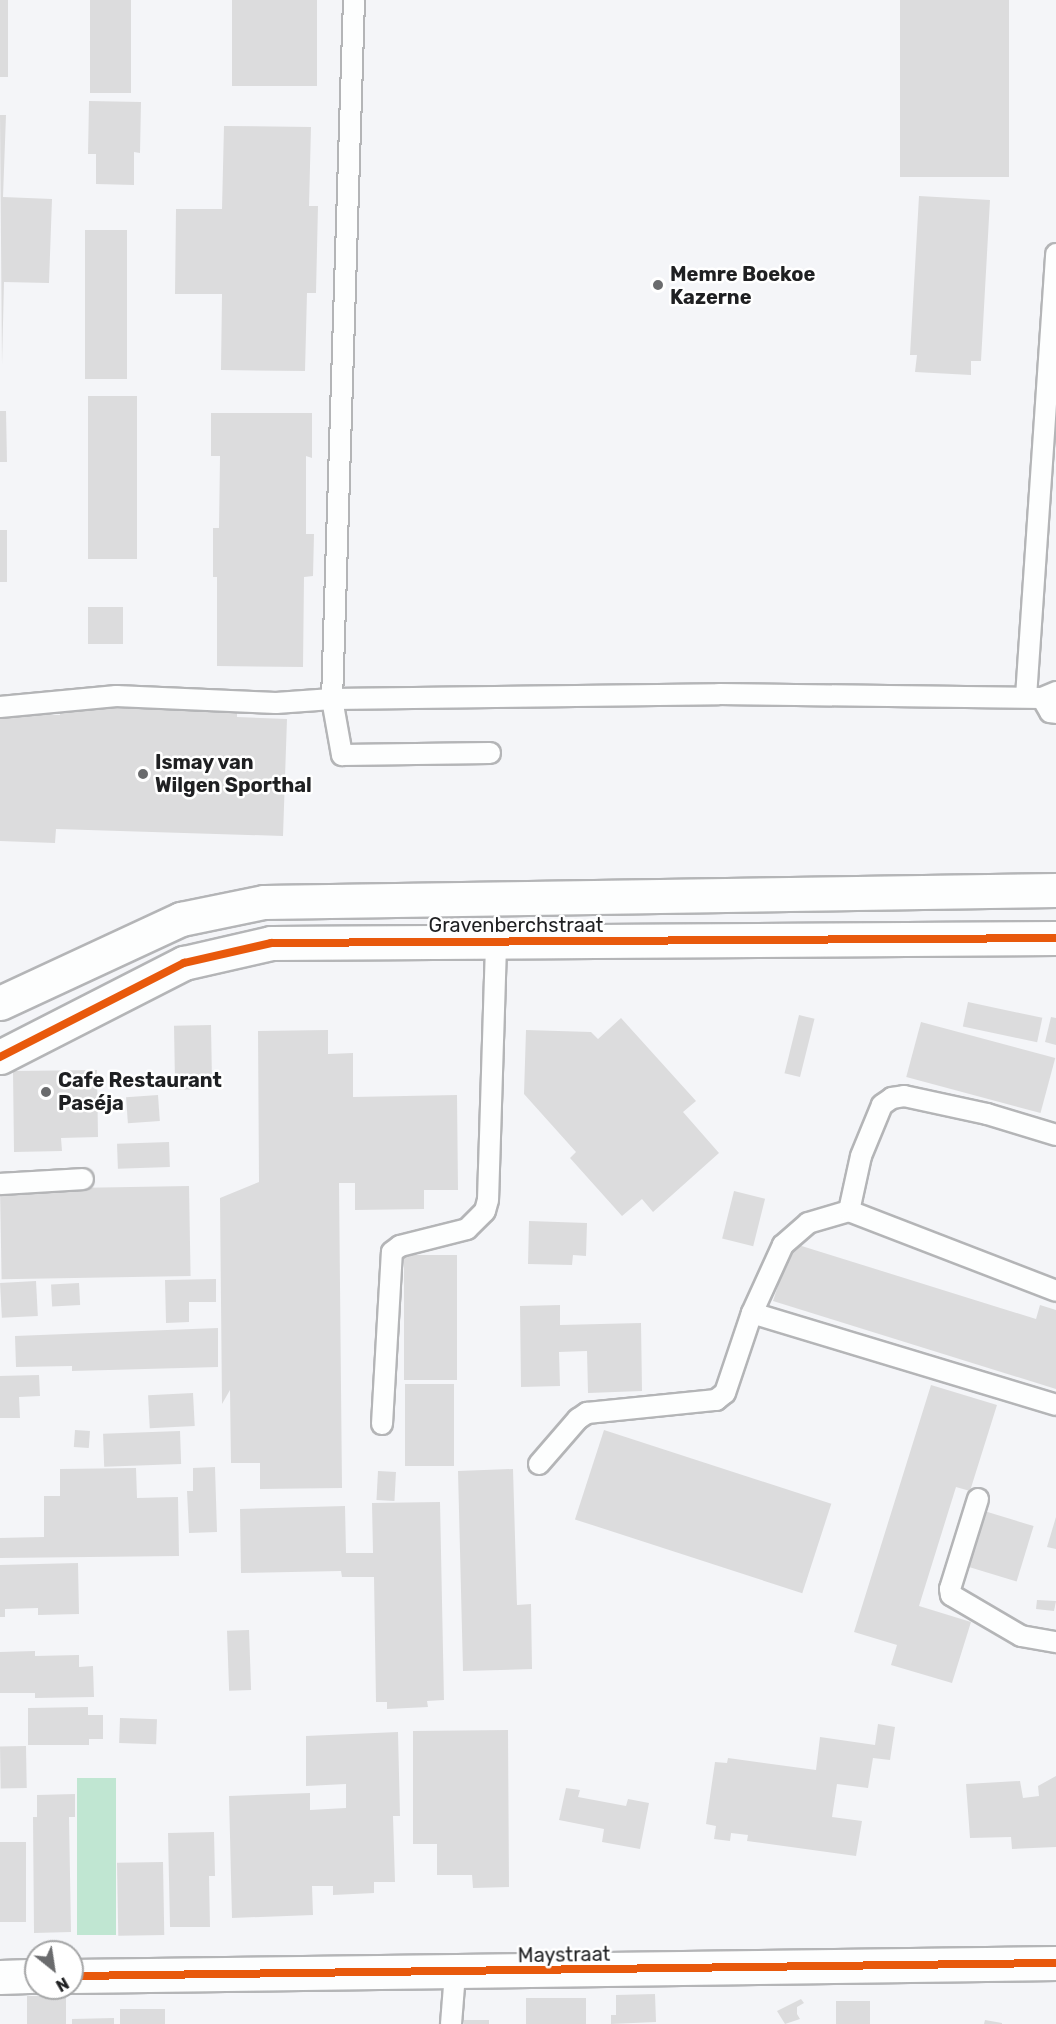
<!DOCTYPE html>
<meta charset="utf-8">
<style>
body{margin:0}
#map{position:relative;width:1056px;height:2024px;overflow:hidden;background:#f4f5f8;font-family:Rubik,sans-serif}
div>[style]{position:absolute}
.green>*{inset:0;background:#c0e6d2;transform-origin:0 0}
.building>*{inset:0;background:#dcdcdd;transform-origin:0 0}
.roads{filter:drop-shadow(2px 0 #b4b5b7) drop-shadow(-2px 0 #b4b5b7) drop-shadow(0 2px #b4b5b7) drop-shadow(0 -2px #b4b5b7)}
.lane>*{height:20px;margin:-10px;padding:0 10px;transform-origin:10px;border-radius:10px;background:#fdfefe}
.street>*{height:33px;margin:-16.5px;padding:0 16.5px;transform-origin:16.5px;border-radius:16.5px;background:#fdfefe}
.secondary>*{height:33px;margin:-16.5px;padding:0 16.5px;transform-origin:16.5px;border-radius:16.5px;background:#fdfefe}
.cycleway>*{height:8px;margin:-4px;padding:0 4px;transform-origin:4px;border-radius:4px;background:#e8590c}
.dots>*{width:16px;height:16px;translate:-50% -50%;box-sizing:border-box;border:3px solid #fff;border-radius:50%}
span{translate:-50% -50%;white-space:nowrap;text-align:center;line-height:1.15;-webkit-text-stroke:5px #fff;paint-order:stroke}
.poi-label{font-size:20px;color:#1f2022;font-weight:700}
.left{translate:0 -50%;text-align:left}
.street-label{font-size:20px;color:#1f2022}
.north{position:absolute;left:24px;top:1940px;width:60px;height:60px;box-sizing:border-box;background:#fff;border:2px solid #a5a6a7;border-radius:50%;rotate:150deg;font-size:16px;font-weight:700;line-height:24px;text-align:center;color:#1f2022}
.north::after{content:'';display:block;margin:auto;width:21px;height:27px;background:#6a6b6d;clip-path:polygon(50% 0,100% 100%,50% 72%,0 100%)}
</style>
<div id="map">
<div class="green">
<div style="left:116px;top:1778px;width:157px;height:39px;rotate:90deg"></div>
</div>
<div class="building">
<div style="left:0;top:0;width:8px;height:77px"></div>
<div style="left:90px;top:0;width:41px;height:93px"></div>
<div style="left:232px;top:0;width:85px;height:86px"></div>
<div style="left:900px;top:0;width:109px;height:177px"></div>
<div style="clip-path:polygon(89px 101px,141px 102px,140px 153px,134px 152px,134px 185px,96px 184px,96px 154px,88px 154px)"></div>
<div style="clip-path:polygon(0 115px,6px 115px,3px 197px,52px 199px,49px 283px,4px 282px,2px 365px)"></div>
<div style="clip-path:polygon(224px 126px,311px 127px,309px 206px,318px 206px,316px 293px,307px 293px,305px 371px,221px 370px,222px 294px,175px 294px,176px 209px,222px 209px)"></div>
<div style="clip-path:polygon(919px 196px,990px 200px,981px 361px,971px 361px,971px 375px,915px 372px,917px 355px,910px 355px)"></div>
<div style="left:85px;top:230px;width:42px;height:149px"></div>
<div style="left:88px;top:396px;width:49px;height:163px"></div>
<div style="clip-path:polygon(0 411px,6px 411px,7px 462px,0 462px)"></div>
<div style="clip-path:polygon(211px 413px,312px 413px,312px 458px,306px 456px,306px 534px,314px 534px,313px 576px,304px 577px,303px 667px,217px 666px,217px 577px,213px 577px,213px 528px,219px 528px,220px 456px,211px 456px)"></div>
<div style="left:7px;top:530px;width:52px;height:7px;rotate:90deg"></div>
<div style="left:88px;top:607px;width:35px;height:37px"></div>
<div style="clip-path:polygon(60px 700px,237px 706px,237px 717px,287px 719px,283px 836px,56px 829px,55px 843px,0 841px,0 713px,60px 715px)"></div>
<div style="left:968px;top:1002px;width:76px;height:25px;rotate:12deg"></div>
<div style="left:799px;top:1015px;width:16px;height:60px;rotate:14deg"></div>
<div style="clip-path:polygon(1051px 1017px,1056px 1018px,1056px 1045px,1045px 1042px)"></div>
<div style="clip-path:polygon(621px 1018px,696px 1101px,683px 1112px,719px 1153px,653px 1212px,642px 1199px,622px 1216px,570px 1158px,576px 1152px,524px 1094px,526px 1030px,591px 1032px,598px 1039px)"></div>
<div style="left:921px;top:1022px;width:139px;height:57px;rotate:15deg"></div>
<div style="left:211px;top:1025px;width:64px;height:37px;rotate:89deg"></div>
<div style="clip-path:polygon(328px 1030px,328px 1054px,353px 1053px,353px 1097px,457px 1095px,458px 1190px,424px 1190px,424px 1209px,355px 1210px,355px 1183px,339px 1183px,342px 1488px,260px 1489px,260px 1463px,231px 1463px,230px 1390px,222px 1404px,220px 1198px,259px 1182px,258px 1031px)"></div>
<div style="clip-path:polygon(97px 1070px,98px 1137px,61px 1138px,62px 1151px,14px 1152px,13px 1071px)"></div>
<div style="left:158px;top:1095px;width:26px;height:32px;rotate:86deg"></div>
<div style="left:169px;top:1142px;width:25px;height:52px;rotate:88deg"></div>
<div style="left:189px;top:1186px;width:90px;height:189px;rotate:89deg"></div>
<div style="left:734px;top:1191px;width:32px;height:49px;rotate:14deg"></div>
<div style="clip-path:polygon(529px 1221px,587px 1223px,586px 1256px,573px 1255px,572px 1265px,528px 1264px)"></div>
<div style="clip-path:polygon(792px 1243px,1036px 1319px,1040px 1305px,1056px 1310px,1056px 1389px,773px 1301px)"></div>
<div style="left:404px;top:1255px;width:53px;height:125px"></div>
<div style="clip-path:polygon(216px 1279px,216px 1302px,189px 1302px,189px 1322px,166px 1323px,165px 1280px)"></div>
<div style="left:36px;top:1281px;width:35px;height:36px;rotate:87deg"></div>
<div style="left:79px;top:1283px;width:22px;height:28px;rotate:87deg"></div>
<div style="clip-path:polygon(560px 1305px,560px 1325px,641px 1323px,642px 1391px,588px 1393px,587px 1351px,559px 1352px,560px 1386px,521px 1387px,520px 1306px)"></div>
<div style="clip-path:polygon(218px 1328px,218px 1367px,72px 1371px,72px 1366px,16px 1367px,15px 1336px)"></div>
<div style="clip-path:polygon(39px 1375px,40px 1396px,19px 1397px,20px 1418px,0 1418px,0 1376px)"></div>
<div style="left:405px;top:1384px;width:49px;height:82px"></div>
<div style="clip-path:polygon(931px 1385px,997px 1405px,970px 1491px,956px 1487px,919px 1606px,971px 1622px,952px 1683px,891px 1665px,897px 1645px,854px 1632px)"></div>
<div style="left:193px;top:1393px;width:33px;height:45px;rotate:87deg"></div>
<div style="left:75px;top:1430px;width:15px;height:17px;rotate:4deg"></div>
<div style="left:604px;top:1430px;width:239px;height:94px;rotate:18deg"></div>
<div style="left:180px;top:1431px;width:33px;height:77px;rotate:88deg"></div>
<div style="clip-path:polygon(215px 1467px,217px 1532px,189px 1533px,187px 1491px,193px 1491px,193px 1468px)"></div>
<div style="clip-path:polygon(136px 1468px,137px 1498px,178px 1497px,179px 1556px,0 1558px,0 1538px,44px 1537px,44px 1496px,60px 1496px,60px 1469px)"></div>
<div style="clip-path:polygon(513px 1469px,517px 1605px,531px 1604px,532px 1669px,463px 1671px,458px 1471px)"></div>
<div style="left:378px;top:1471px;width:18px;height:29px;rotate:3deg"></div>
<div style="clip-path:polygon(440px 1502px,444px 1700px,427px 1701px,428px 1707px,387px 1709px,387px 1702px,376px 1702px,374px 1577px,342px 1577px,341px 1571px,241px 1573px,240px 1509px,345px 1506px,346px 1553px,373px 1553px,372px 1503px)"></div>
<div style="left:981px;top:1510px;width:55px;height:58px;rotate:17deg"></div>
<div style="clip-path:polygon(1056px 1517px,1056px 1549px,1047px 1547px)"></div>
<div style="clip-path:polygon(78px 1563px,79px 1614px,38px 1615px,38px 1608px,5px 1609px,5px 1617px,0 1617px,0 1565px)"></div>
<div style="clip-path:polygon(1037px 1600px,1056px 1601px,1054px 1611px,1036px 1609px)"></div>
<div style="left:249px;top:1630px;width:60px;height:22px;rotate:88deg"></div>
<div style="clip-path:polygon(35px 1651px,35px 1656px,79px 1655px,79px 1667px,93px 1666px,94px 1697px,35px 1698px,35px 1693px,0 1693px,0 1652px)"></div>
<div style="clip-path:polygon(88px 1707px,88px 1715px,103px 1715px,103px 1739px,89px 1739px,89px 1745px,28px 1745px,28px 1708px)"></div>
<div style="left:120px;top:1718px;width:37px;height:25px;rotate:2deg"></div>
<div style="clip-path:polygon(878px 1724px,895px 1727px,890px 1760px,873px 1758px,868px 1788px,837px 1784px,832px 1817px,862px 1821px,856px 1856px,747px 1841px,748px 1835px,731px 1833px,730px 1841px,714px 1839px,716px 1826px,706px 1824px,715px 1762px,727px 1763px,728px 1758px,816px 1770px,820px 1737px,875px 1745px)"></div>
<div style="clip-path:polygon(508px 1730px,509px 1887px,473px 1888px,472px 1875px,437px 1875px,437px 1844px,413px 1844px,413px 1731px)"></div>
<div style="clip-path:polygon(398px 1732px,400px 1816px,393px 1816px,395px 1882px,374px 1882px,374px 1893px,333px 1895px,333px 1886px,312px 1886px,313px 1915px,232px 1918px,229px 1796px,310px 1793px,310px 1810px,346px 1808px,346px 1784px,306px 1786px,306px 1736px)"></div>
<div style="left:26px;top:1746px;width:42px;height:26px;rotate:89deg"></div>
<div style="clip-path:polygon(1056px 1776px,1056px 1847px,1012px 1849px,1011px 1837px,970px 1838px,966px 1784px,1020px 1781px,1023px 1798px,1039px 1796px,1038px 1786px)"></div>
<div style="clip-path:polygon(566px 1788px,580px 1790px,578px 1797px,626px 1806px,628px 1799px,649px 1803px,640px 1849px,602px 1842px,604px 1829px,559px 1820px)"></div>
<div style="clip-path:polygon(75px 1794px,75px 1817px,69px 1817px,71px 1932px,34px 1933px,33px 1817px,37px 1817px,37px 1795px)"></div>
<div style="clip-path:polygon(214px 1832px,215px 1876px,209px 1876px,210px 1927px,170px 1927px,168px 1833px)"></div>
<div style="left:0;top:1842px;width:26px;height:80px"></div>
<div style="left:163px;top:1862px;width:73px;height:46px;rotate:89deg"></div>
<div style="clip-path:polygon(655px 1994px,656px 2022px,611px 2024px,611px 2015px,616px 2015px,616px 1995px)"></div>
<div style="left:27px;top:1996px;width:39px;height:28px"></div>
<div style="left:586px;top:1998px;width:26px;height:60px;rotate:90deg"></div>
<div style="clip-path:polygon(801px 1999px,804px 2003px,797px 2007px,797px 2014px,800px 2019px,785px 2024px,777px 2011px)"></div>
<div style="left:836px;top:2001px;width:34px;height:23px"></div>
<div style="left:120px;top:2009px;width:45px;height:15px"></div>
<div style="clip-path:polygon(114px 2018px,114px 2024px,72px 2024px,72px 2019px)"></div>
<div style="left:464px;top:2020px;width:25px;height:4px"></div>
<div style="clip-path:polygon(985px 2020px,1002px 2023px,1002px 2024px,984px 2024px)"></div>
</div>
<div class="roads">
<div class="lane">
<div style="left:354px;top:0;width:699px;rotate:91.8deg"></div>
<div style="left:332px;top:699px;width:387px;rotate:-0.7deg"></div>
<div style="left:719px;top:694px;width:323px;rotate:0.7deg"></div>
<div style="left:1042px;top:698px;width:15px;rotate:-23deg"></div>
<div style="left:1026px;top:697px;width:444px;rotate:-86.1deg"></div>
<div style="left:1042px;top:698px;width:16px;rotate:60deg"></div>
<div style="left:1050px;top:712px;width:6px;rotate:9deg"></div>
<div style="left:0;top:707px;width:117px;rotate:-5.4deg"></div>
<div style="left:116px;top:696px;width:160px;rotate:2.5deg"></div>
<div style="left:276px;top:703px;width:56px;rotate:-4.1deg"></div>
<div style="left:332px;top:699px;width:57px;rotate:79.9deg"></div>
<div style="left:342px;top:755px;width:148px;rotate:-0.8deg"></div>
<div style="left:0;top:1184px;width:83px;rotate:-3.4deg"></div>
<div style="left:849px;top:1211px;width:56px;rotate:-77.7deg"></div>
<div style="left:861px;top:1156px;width:55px;rotate:-67.6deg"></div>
<div style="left:882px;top:1105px;width:12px;rotate:-35deg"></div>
<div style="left:892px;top:1098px;width:12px;rotate:-9deg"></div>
<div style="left:904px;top:1096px;width:85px;rotate:12.2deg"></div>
<div style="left:987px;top:1114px;width:72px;rotate:16.9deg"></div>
<div style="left:752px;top:1313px;width:318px;rotate:16.8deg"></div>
<div style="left:382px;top:1424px;width:172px;rotate:-86.7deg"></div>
<div style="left:392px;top:1252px;width:10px;rotate:-37deg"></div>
<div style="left:400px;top:1246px;width:69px;rotate:-14.2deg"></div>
<div style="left:467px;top:1229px;width:25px;rotate:-45deg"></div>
<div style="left:485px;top:1211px;width:11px;rotate:-75deg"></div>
<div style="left:488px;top:1200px;width:258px;rotate:-88.2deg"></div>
<div style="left:539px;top:1464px;width:60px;rotate:-49.1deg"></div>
<div style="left:578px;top:1419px;width:11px;rotate:-34deg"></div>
<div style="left:587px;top:1413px;width:130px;rotate:-5.8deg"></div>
<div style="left:716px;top:1400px;width:11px;rotate:-38deg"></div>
<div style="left:725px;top:1393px;width:84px;rotate:-71.4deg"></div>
<div style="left:752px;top:1313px;width:75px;rotate:-65.5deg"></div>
<div style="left:783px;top:1245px;width:33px;rotate:-41deg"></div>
<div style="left:808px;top:1223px;width:43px;rotate:-16.3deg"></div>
<div style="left:849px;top:1211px;width:222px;rotate:21.1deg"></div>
<div style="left:978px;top:1499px;width:94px;rotate:107.3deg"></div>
<div style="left:950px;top:1589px;width:6px;rotate:81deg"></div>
<div style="left:951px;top:1595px;width:81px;rotate:30.4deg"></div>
<div style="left:1021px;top:1636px;width:36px;rotate:10deg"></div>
<div style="left:451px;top:2024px;width:51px;rotate:-85.5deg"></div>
</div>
<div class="street">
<div style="left:72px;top:1976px;width:984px;rotate:-0.76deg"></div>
<div style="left:0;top:1977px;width:36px;rotate:-2deg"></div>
</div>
<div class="secondary">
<div style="left:0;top:1003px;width:200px;rotate:-24.9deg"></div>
<div style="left:181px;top:919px;width:85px;rotate:-11.6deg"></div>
<div style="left:264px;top:902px;width:792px;rotate:-0.87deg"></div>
<div style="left:0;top:1057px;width:207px;rotate:-27.1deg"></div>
<div style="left:184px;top:963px;width:89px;rotate:-12.9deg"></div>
<div style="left:271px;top:943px;width:785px;rotate:-0.36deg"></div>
</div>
</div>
<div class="cycleway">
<div style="left:0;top:1057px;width:207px;rotate:-27.1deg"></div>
<div style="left:184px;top:963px;width:89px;rotate:-12.9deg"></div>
<div style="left:271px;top:943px;width:785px;rotate:-0.36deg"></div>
<div style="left:72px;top:1976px;width:984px;rotate:-0.76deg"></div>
</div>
<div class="dots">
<div style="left:658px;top:285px;background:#6a6b6d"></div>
<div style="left:143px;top:774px;background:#6a6b6d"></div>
<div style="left:46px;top:1092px;background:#6a6b6d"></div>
</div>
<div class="poi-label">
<span class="left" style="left:670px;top:286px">Memre Boekoe<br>Kazerne</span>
<span class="left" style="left:155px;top:774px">Ismay van<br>Wilgen Sporthal</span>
<span class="left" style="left:58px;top:1092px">Cafe Restaurant<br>Paséja</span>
</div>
<div class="street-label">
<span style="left:516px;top:925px">Gravenberchstraat</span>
<span style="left:564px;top:1955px;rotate:-1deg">Maystraat</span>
</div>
<div class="north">N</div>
</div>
